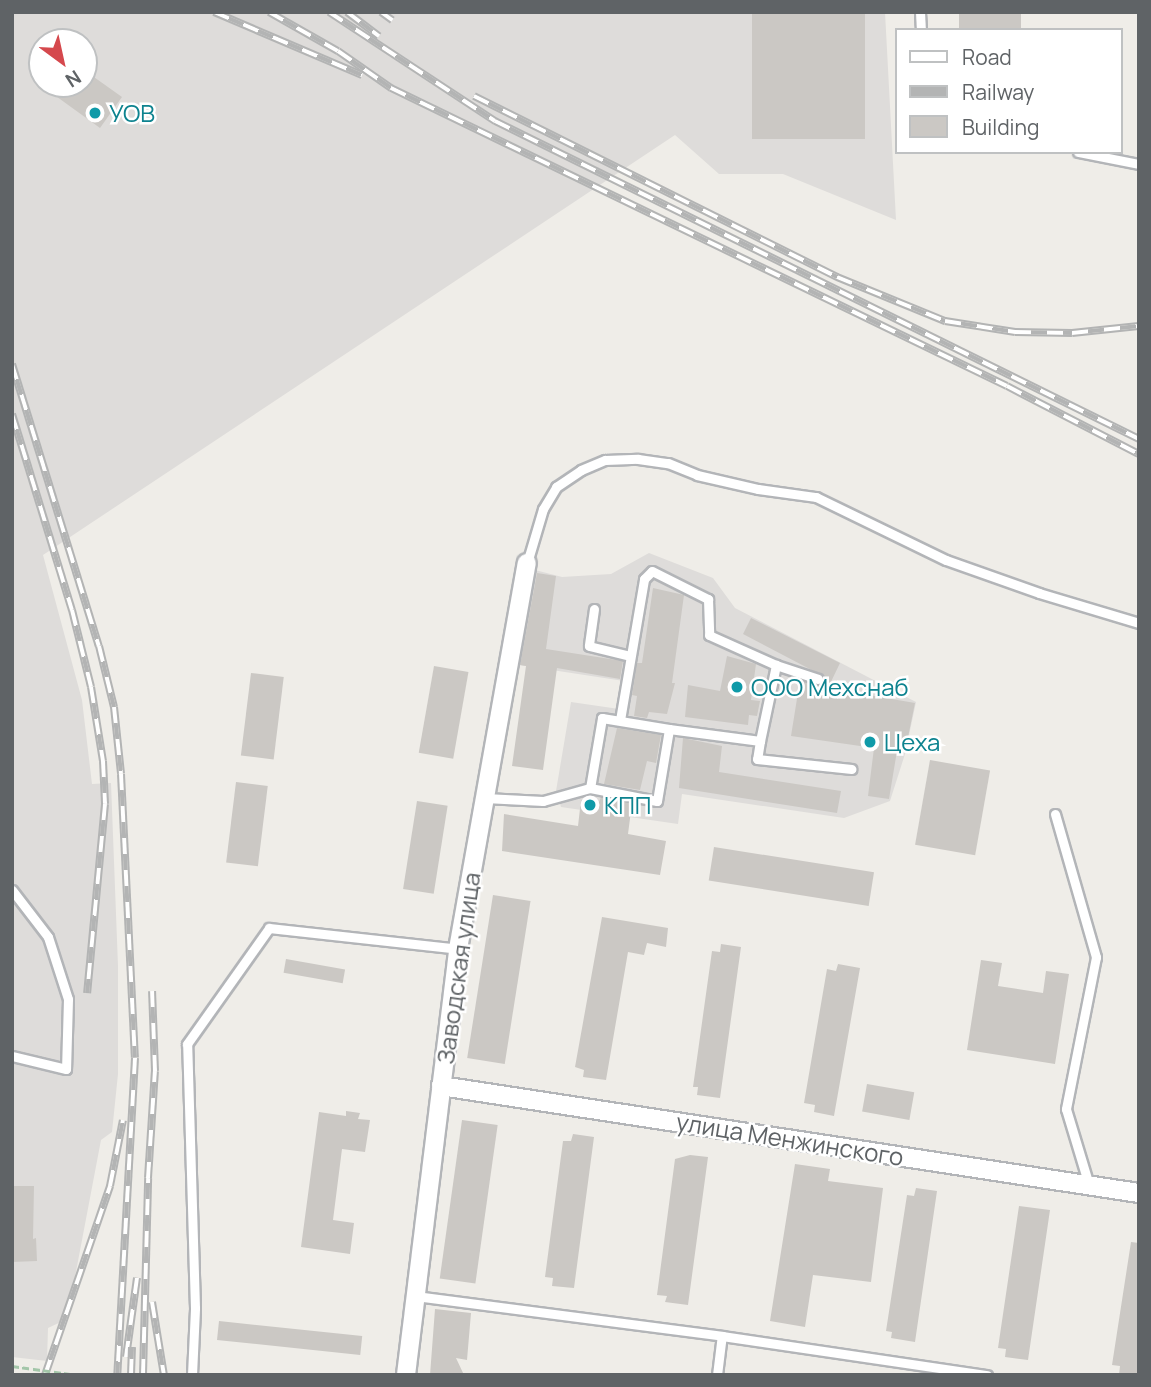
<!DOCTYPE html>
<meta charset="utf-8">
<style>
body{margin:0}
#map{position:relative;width:1151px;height:1387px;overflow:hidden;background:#efede8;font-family:Manrope,sans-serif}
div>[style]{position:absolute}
.industrial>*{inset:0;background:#dedcda}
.building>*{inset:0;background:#cbc8c4;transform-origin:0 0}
.roads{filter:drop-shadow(2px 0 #b3b5b8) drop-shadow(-2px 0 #b3b5b8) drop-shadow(0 2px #b3b5b8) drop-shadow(0 -2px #b3b5b8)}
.service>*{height:9px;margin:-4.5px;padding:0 4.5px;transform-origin:4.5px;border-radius:4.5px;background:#fff}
.minor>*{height:18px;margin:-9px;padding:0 9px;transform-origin:9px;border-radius:9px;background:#fff}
.rail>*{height:8px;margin-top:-4px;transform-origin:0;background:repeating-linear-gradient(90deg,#fff 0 16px,#b3b4b4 0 32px);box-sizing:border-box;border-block:2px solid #b3b4b4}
.path-bridge>*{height:2.5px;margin-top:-1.25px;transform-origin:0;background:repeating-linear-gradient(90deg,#a3c6a9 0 7px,transparent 0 10.5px)}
.dots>*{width:19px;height:19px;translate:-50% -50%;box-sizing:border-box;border:4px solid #fff;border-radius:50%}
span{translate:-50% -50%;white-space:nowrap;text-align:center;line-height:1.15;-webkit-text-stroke:5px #fff;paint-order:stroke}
.culture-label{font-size:24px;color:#0d838f}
.left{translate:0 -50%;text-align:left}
.street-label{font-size:24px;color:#5f6366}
.frame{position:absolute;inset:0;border:14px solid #5f6366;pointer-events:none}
.legend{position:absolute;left:895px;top:28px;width:228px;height:126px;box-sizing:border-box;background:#fff;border:2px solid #bfc1c2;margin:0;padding:9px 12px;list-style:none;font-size:21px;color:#5f6366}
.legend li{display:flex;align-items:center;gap:14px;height:35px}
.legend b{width:35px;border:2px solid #bfc1c2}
.north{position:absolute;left:28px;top:28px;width:70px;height:70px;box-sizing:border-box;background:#fff;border:2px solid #bfc1c2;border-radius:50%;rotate:147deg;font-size:19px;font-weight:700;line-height:28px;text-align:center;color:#5f6366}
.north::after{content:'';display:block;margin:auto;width:24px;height:32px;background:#d5484d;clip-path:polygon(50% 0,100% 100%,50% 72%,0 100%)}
</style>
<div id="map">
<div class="industrial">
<div style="clip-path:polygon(evenodd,12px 12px,885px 12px,896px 220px,783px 174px,719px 174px,675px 135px,43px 555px,82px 700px,92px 784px,111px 783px,118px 966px,118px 1074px,112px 1132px,101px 1140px,67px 1319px,48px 1328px,47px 1361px,12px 1357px,12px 12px,42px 42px,84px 42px,84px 84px,42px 84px,42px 42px)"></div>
<div style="clip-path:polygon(649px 553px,713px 578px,735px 608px,916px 702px,905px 754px,890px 801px,844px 818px,682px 794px,678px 824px,561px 807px,556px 791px,571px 702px,619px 709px,624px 681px,519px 665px,535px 570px,562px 577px,611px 574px)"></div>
</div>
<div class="building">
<div style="left:752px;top:12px;width:113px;height:127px"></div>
<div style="left:959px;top:12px;width:62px;height:18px"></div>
<div style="clip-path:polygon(84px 70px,122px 97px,100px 128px,53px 94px,60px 84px,84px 84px)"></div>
<div style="clip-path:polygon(537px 573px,556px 576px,546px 649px,623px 661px,620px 679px,557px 668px,543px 770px,512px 766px,526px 666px,520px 665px)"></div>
<div style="clip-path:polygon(653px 588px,684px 595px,672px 683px,675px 683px,667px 714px,649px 712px,647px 718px,634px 716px,637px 696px,632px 695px,637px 663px,642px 663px)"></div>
<div style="clip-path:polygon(751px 618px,840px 663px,828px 688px,915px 703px,905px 752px,897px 751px,889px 799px,868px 796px,874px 748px,791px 736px,800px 680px,819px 686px,825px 677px,743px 634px)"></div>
<div style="clip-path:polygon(727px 656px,756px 664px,751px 700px,760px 701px,757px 716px,749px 715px,748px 725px,685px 717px,688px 685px,720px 691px)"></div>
<div style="left:434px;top:666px;width:35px;height:88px;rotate:10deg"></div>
<div style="left:251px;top:673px;width:33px;height:83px;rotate:7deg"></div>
<div style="clip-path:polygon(617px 728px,661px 735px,656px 763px,647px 761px,640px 790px,604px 784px)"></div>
<div style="clip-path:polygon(683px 738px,722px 746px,719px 772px,841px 791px,837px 813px,679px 788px)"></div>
<div style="left:930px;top:760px;width:61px;height:86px;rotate:10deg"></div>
<div style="left:236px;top:782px;width:32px;height:81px;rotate:7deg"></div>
<div style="clip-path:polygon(601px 797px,632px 803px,628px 834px,666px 841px,660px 875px,502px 851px,504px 814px,578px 826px,581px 800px,599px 802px)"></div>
<div style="left:417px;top:801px;width:31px;height:89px;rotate:9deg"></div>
<div style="left:714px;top:847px;width:162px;height:34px;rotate:9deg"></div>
<div style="left:493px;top:895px;width:38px;height:165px;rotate:9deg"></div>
<div style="clip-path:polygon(602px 917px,668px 928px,666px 947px,647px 943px,644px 955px,628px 952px,606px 1080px,583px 1077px,584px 1070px,575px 1067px)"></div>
<div style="clip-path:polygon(721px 944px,741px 947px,720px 1098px,697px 1095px,698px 1087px,693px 1087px,712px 951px,720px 952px)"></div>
<div style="left:286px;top:959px;width:60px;height:14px;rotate:10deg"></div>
<div style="clip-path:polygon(981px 960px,1002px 963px,998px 986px,1043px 993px,1046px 971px,1069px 974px,1055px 1064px,967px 1050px)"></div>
<div style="clip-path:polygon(838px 964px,860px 968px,834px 1116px,814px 1112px,815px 1105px,804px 1103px,827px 969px,836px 971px)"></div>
<div style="left:867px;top:1084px;width:48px;height:28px;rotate:10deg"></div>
<div style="clip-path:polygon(346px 1111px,360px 1113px,358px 1119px,370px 1120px,365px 1152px,342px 1149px,333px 1220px,354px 1223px,350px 1254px,301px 1247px,319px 1112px,346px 1116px)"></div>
<div style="left:462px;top:1120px;width:36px;height:160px;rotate:8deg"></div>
<div style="clip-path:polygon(573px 1134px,594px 1137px,574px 1288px,552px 1286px,553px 1278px,545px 1277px,563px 1141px,571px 1141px)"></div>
<div style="clip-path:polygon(690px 1155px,708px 1157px,688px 1305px,665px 1302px,667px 1296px,657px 1295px,675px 1159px)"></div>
<div style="clip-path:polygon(795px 1164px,830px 1169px,828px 1181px,883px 1188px,871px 1282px,813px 1275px,805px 1327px,770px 1321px)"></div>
<div style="clip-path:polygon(12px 1186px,34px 1186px,33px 1239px,36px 1238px,37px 1261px,12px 1262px)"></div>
<div style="clip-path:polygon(916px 1188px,937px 1191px,915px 1342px,891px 1338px,892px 1332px,886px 1331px,907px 1195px,914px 1196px)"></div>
<div style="clip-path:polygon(1019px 1206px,1050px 1210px,1028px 1360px,1005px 1357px,1006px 1349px,998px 1348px)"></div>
<div style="clip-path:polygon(1131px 1242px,1139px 1243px,1139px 1375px,1119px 1375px,1120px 1366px,1112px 1365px)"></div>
<div style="clip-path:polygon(435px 1309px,471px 1313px,467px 1360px,456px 1358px,464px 1375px,430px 1375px)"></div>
<div style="left:219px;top:1321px;width:144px;height:19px;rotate:6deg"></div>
</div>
<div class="roads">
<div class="service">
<div style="left:920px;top:12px;width:18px;rotate:87deg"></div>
<div style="left:1078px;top:152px;width:62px;rotate:11.1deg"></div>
<div style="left:527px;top:563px;width:56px;rotate:-73.5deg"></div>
<div style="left:543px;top:509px;width:26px;rotate:-59deg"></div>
<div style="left:556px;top:487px;width:30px;rotate:-34deg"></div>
<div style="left:581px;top:470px;width:26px;rotate:-23deg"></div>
<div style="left:605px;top:460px;width:33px;rotate:-2deg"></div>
<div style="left:638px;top:459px;width:30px;rotate:8deg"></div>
<div style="left:668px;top:463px;width:31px;rotate:22deg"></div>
<div style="left:697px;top:475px;width:63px;rotate:12.9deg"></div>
<div style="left:758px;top:489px;width:59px;rotate:7.9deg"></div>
<div style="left:816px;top:497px;width:144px;rotate:25.9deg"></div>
<div style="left:946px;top:560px;width:99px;rotate:19.5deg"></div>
<div style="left:1039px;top:593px;width:104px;rotate:16.7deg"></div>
<div style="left:594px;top:609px;width:37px;rotate:98deg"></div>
<div style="left:589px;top:646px;width:42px;rotate:13.7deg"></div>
<div style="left:620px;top:720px;width:143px;rotate:-80.3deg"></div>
<div style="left:644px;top:579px;width:11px;rotate:-45deg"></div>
<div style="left:652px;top:571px;width:63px;rotate:26.6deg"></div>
<div style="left:708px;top:599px;width:36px;rotate:88deg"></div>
<div style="left:709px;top:635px;width:73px;rotate:24.1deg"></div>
<div style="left:669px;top:729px;width:92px;rotate:7.5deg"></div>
<div style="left:760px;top:741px;width:18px;rotate:99deg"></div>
<div style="left:757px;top:759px;width:95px;rotate:6.1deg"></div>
<div style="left:760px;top:741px;width:78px;rotate:-78.1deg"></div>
<div style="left:776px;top:665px;width:44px;rotate:18.4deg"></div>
<div style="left:485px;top:798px;width:58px;rotate:3deg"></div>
<div style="left:543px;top:801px;width:49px;rotate:-15.5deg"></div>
<div style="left:590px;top:788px;width:68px;rotate:11deg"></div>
<div style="left:657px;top:801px;width:73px;rotate:-80.5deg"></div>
<div style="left:669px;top:729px;width:68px;rotate:-170.7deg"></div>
<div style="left:602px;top:718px;width:71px;rotate:99.7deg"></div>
<div style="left:1055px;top:814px;width:149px;rotate:74deg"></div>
<div style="left:1096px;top:957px;width:155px;rotate:101.2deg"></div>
<div style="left:1066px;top:1109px;width:79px;rotate:73.2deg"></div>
<div style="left:12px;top:890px;width:59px;rotate:52.5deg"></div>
<div style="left:48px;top:937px;width:65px;rotate:72.1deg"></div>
<div style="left:68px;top:999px;width:70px;rotate:91.6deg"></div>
<div style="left:66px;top:1069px;width:56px;rotate:-166.5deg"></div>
<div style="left:416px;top:1296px;width:309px;rotate:7.4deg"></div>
<div style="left:722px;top:1336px;width:268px;rotate:8.4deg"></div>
<div style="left:192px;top:1375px;width:67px;rotate:-87.4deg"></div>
<div style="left:195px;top:1308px;width:264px;rotate:-91.7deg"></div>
<div style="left:187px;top:1044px;width:142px;rotate:-54.7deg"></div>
<div style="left:269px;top:928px;width:190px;rotate:6.3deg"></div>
<div style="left:717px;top:1375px;width:39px;rotate:-83deg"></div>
</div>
<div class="minor">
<div style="left:441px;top:1086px;width:706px;rotate:8.72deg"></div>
<div style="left:406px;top:1375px;width:429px;rotate:-83deg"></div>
<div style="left:458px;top:949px;width:392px;rotate:-79.9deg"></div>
</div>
</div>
<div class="rail">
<div style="left:214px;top:12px;width:161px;rotate:23.1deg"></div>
<div style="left:269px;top:12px;width:79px;rotate:29.5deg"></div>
<div style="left:338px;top:51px;width:65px;rotate:34.9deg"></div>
<div style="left:391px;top:88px;width:684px;rotate:25.82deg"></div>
<div style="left:1007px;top:386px;width:148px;rotate:27.3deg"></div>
<div style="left:329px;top:12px;width:199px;rotate:33.3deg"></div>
<div style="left:495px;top:121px;width:718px;rotate:26.28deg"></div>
<div style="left:347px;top:12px;width:40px;rotate:37deg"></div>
<div style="left:381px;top:12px;width:14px;rotate:36deg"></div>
<div style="left:474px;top:96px;width:406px;rotate:26.5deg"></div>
<div style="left:837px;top:277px;width:117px;rotate:22.2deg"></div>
<div style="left:945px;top:321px;width:71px;rotate:8.9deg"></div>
<div style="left:1015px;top:332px;width:57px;rotate:1deg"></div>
<div style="left:1072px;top:333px;width:67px;rotate:-6deg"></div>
<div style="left:12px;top:364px;width:295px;rotate:72.9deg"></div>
<div style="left:99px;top:646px;width:63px;rotate:76.2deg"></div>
<div style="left:114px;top:707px;width:67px;rotate:84deg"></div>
<div style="left:121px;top:774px;width:284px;rotate:87.2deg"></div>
<div style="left:135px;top:1058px;width:318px;rotate:93.2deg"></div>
<div style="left:12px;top:414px;width:205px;rotate:73deg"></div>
<div style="left:72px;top:610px;width:79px;rotate:76.1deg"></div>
<div style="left:91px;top:687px;width:75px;rotate:80.8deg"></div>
<div style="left:103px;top:761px;width:43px;rotate:87.3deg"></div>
<div style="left:105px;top:804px;width:190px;rotate:95.4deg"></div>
<div style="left:152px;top:1302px;width:74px;rotate:80.7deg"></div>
<div style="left:126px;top:1357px;width:80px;rotate:-82.1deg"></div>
<div style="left:45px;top:1375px;width:200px;rotate:-71deg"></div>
<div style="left:110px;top:1186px;width:67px;rotate:-78.9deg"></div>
<div style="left:131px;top:1375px;width:28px;rotate:-88deg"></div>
<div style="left:143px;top:1375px;width:197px;rotate:-88.5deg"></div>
<div style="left:148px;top:1178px;width:107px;rotate:-86.3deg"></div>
<div style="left:155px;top:1071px;width:80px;rotate:-92.1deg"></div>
</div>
<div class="path-bridge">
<div style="left:12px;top:1366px;width:66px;rotate:7.9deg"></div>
</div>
<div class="dots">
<div style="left:95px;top:113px;background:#0f9aa8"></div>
<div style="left:737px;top:687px;background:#0f9aa8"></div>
<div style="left:870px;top:742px;background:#0f9aa8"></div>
<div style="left:590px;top:805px;background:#0f9aa8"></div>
</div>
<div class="culture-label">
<span class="left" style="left:109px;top:113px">УОВ</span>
<span class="left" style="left:751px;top:687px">ООО Мехснаб</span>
<span class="left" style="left:884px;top:742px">Цеха</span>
<span class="left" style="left:604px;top:805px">КПП</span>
</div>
<div class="street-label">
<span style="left:458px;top:968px;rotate:-82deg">Заводская улица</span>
<span style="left:790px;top:1139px;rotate:9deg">улица Менжинского</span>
</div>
<div class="frame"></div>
<ul class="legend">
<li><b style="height:9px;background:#fff"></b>Road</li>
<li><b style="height:9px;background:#b3b4b4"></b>Railway</li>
<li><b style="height:19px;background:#cbc8c4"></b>Building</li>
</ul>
<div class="north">N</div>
</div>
